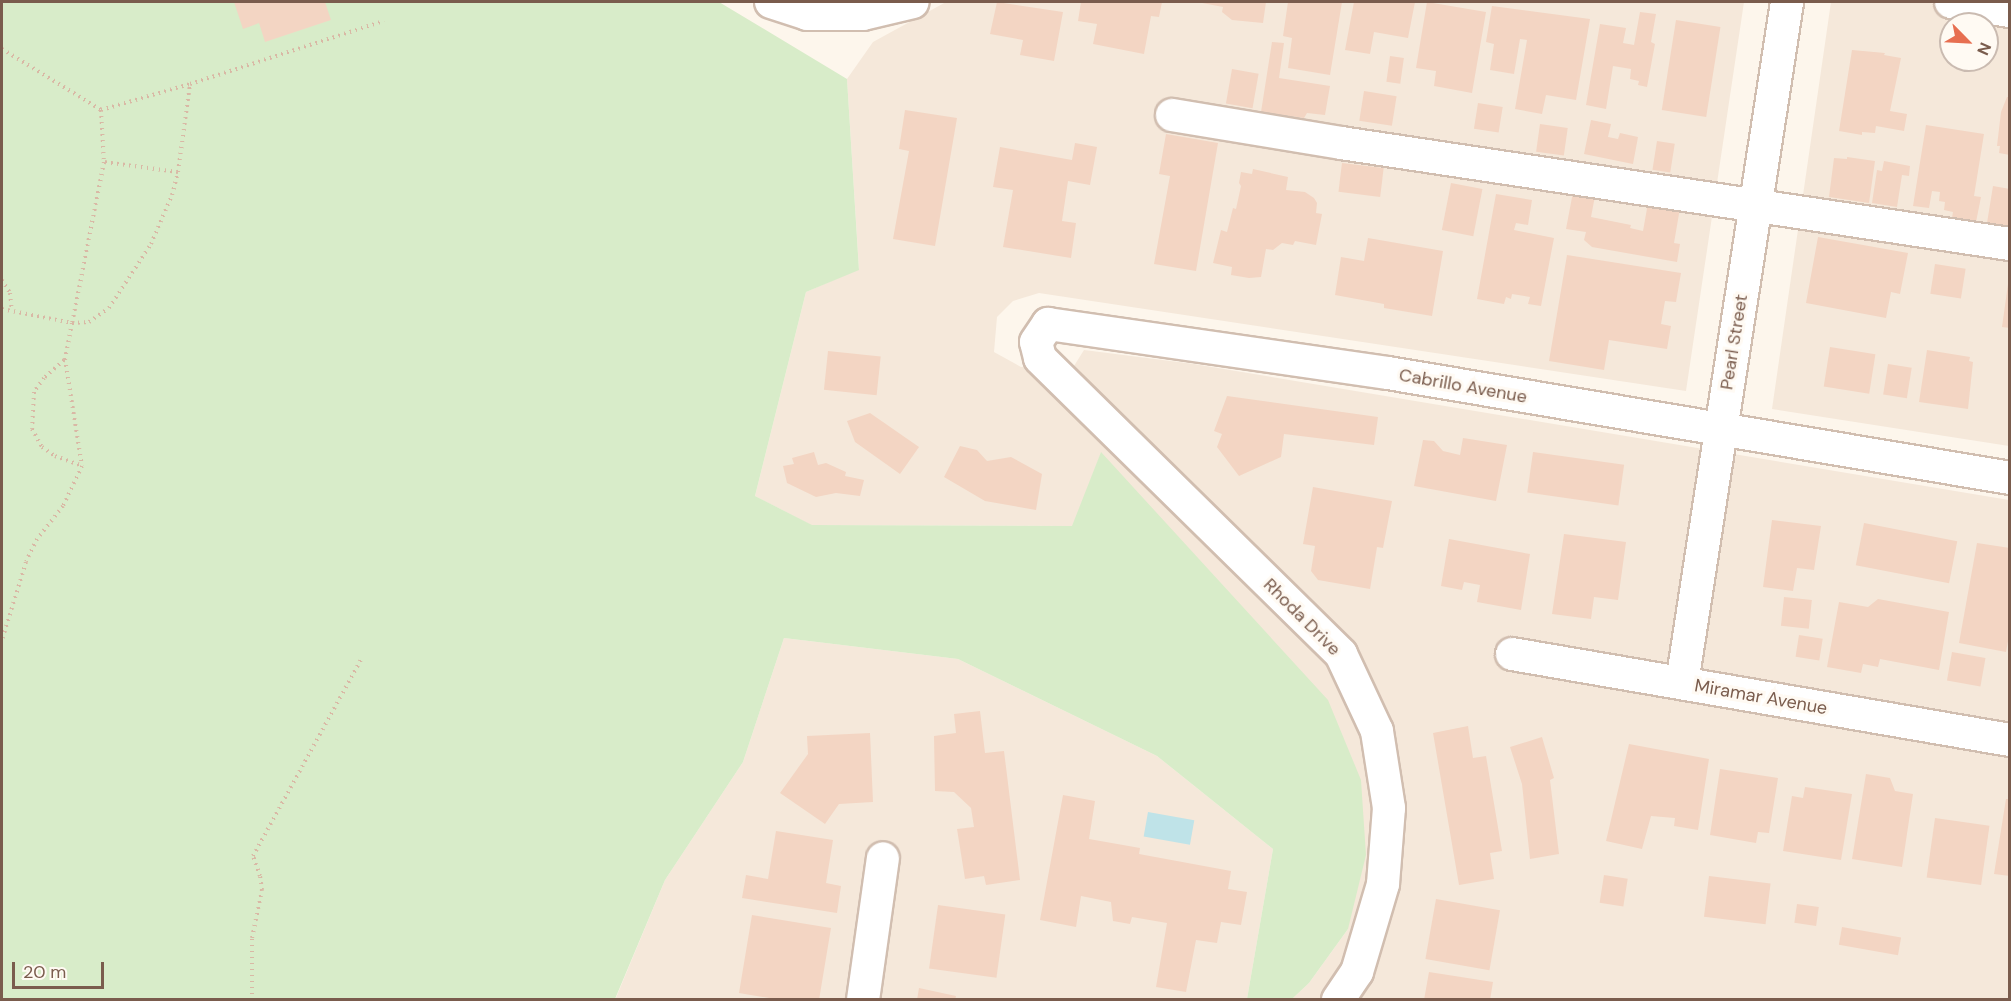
<!DOCTYPE html>
<style>
body{margin:0}
#map{position:relative;width:2011px;height:1001px;overflow:hidden;background:#fdf6ec;font-family:"DM Sans",sans-serif}
div>[style]{position:absolute}
.residential>*{inset:0;background:#f5e8da}
.green>*{inset:0;background:#d8ecc9}
.water>*{inset:0;background:#bfe3e8;transform-origin:0 0}
.building>*{inset:0;background:#f3d5c3;transform-origin:0 0}
.path>*{height:4px;margin-top:-2px;transform-origin:0;background:repeating-linear-gradient(90deg,#d9b8a5 0 1.5px,transparent 0 6px)}
.roads{filter:drop-shadow(2px 0 #d1beb0) drop-shadow(-2px 0 #d1beb0) drop-shadow(0 2px #d1beb0) drop-shadow(0 -2px #d1beb0)}
.minor>*{height:32px;margin:-16px;padding:0 16px;transform-origin:16px;border-radius:16px;background:#fff}
span{translate:-50% -50%;white-space:nowrap;text-align:center;line-height:1.15;-webkit-text-stroke:6px #fffaf3;paint-order:stroke}
.street-label{font-size:18px;color:#7a5c4d}
.frame{position:absolute;inset:0;border:3px solid #7a5c4d;pointer-events:none}
.north{position:absolute;left:1939px;top:12px;width:60px;height:60px;box-sizing:border-box;background:#fffaf3;border:2px solid #cabbb1;border-radius:50%;rotate:114deg;font-size:16px;font-weight:700;line-height:24px;text-align:center;color:#7a5c4d}
.north::after{content:'';display:block;margin:auto;width:21px;height:27px;background:#e76f51;clip-path:polygon(50% 0,100% 100%,50% 72%,0 100%)}
.scale{position:absolute;left:12px;top:962px;width:92px;height:27px;box-sizing:border-box;border:3px solid #7a5c4d;border-top:0;padding-left:8px;font-size:18px;line-height:21px;white-space:nowrap;color:#7a5c4d;-webkit-text-stroke:4px #fffaf3;paint-order:stroke}
</style>
<div id="map">
<div class="residential">
<div style="clip-path:polygon(946px 2px,1744px 2px,1686px 391px,1039px 293px,1013px 301px,997px 317px,994px 352px,1021px 367px,1074px 366px,1084px 350px,1194px 364px,2009px 500px,2009px 999px,1292px 999px,1309px 983px,1348px 929px,1101px 453px,1073px 526px,811px 525px,755px 496px,806px 292px,859px 269px,847px 79px,873px 42px)"></div>
<div style="clip-path:polygon(evenodd,1831px 2px,2009px 2px,2009px 446px,1772px 409px,1831px 2px,1951px 24px,1987px 24px,1987px 60px,1951px 60px,1951px 24px)"></div>
<div style="clip-path:polygon(784px 638px,958px 659px,1157px 756px,1273px 849px,1247px 999px,615px 1000px,665px 880px,743px 762px)"></div>
</div>
<div class="green">
<div style="clip-path:polygon(2px 2px,719px 2px,847px 79px,859px 270px,806px 292px,755px 496px,812px 525px,1072px 526px,1101px 452px,1328px 700px,1361px 780px,1366px 855px,1348px 929px,1309px 983px,1292px 999px,1247px 999px,1273px 849px,1157px 756px,958px 659px,784px 638px,743px 762px,665px 880px,615px 999px,2px 999px)"></div>
</div>
<div class="water">
<div style="left:1148px;top:812px;width:47px;height:25px;rotate:10deg"></div>
</div>
<div class="building">
<div style="clip-path:polygon(234px 2px,325px 2px,331px 20px,265px 42px,259px 23px,243px 29px)"></div>
<div style="clip-path:polygon(997px 2px,1063px 12px,1054px 61px,1020px 55px,1023px 40px,990px 34px)"></div>
<div style="clip-path:polygon(1081px 2px,1162px 2px,1159px 17px,1151px 16px,1144px 54px,1093px 44px,1097px 24px,1078px 21px)"></div>
<div style="clip-path:polygon(1197px 2px,1266px 2px,1263px 23px,1232px 20px,1222px 12px,1223px 7px)"></div>
<div style="clip-path:polygon(1288px 2px,1342px 2px,1330px 75px,1288px 68px,1292px 38px,1283px 36px)"></div>
<div style="clip-path:polygon(1354px 2px,1415px 2px,1408px 38px,1374px 32px,1370px 54px,1345px 50px)"></div>
<div style="clip-path:polygon(1427px 2px,1486px 12px,1472px 93px,1434px 86px,1436px 71px,1416px 68px)"></div>
<div style="clip-path:polygon(1492px 6px,1590px 19px,1576px 100px,1546px 95px,1542px 114px,1515px 109px,1527px 40px,1520px 39px,1514px 74px,1490px 70px,1494px 44px,1486px 42px)"></div>
<div style="clip-path:polygon(1640px 12px,1656px 14px,1651px 42px,1655px 44px,1647px 87px,1638px 85px,1639px 81px,1630px 79px,1631px 69px,1613px 66px,1606px 109px,1586px 105px,1600px 24px,1626px 28px,1623px 43px,1634px 45px)"></div>
<div style="left:1676px;top:20px;width:45px;height:91px;rotate:9deg"></div>
<div style="clip-path:polygon(1272px 42px,1284px 43px,1279px 78px,1330px 86px,1325px 115px,1307px 113px,1304px 118px,1261px 112px)"></div>
<div style="clip-path:polygon(1852px 50px,1885px 53px,1884px 55px,1901px 58px,1890px 111px,1907px 114px,1904px 131px,1876px 126px,1875px 133px,1862px 132px,1862px 135px,1839px 131px)"></div>
<div style="left:1390px;top:56px;width:14px;height:26px;rotate:8deg"></div>
<div style="left:1232px;top:69px;width:27px;height:35px;rotate:10deg"></div>
<div style="left:1364px;top:91px;width:33px;height:30px;rotate:9deg"></div>
<div style="clip-path:polygon(2007px 97px,2010px 97px,2010px 155px,1999px 153px,2000px 146px,1997px 146px,2001px 112px)"></div>
<div style="left:1478px;top:103px;width:25px;height:26px;rotate:9deg"></div>
<div style="clip-path:polygon(905px 110px,957px 118px,935px 246px,893px 239px,909px 151px,899px 149px)"></div>
<div style="clip-path:polygon(1591px 120px,1611px 124px,1608px 137px,1618px 139px,1620px 133px,1638px 137px,1633px 164px,1584px 154px)"></div>
<div style="left:1540px;top:124px;width:28px;height:28px;rotate:8deg"></div>
<div style="clip-path:polygon(1926px 125px,1984px 134px,1974px 196px,1981px 197px,1976px 222px,1952px 218px,1953px 212px,1944px 210px,1945px 202px,1939px 201px,1940px 192px,1932px 191px,1929px 208px,1913px 206px)"></div>
<div style="clip-path:polygon(1166px 134px,1218px 143px,1196px 271px,1154px 264px,1170px 176px,1159px 174px)"></div>
<div style="left:1657px;top:141px;width:18px;height:29px;rotate:9deg"></div>
<div style="clip-path:polygon(1075px 143px,1097px 147px,1090px 185px,1068px 181px,1062px 221px,1076px 223px,1071px 258px,1003px 247px,1013px 190px,993px 187px,1000px 147px,1072px 160px)"></div>
<div style="clip-path:polygon(1847px 157px,1875px 161px,1869px 203px,1829px 197px,1834px 158px,1847px 159px)"></div>
<div style="clip-path:polygon(1884px 161px,1910px 166px,1909px 176px,1902px 175px,1897px 207px,1872px 203px,1877px 170px,1882px 171px)"></div>
<div style="left:1342px;top:163px;width:42px;height:29px;rotate:7deg"></div>
<div style="clip-path:polygon(1253px 169px,1288px 177px,1286px 190px,1305px 192px,1314px 198px,1317px 203px,1316px 213px,1322px 214px,1316px 245px,1295px 241px,1293px 245px,1282px 243px,1273px 250px,1266px 249px,1261px 277px,1249px 278px,1231px 275px,1232px 267px,1213px 263px,1221px 230px,1227px 232px,1233px 208px,1236px 209px,1241px 186px,1239px 183px,1241px 172px,1252px 174px)"></div>
<div style="left:1451px;top:183px;width:32px;height:48px;rotate:11deg"></div>
<div style="clip-path:polygon(1993px 186px,2010px 189px,2010px 227px,1987px 223px)"></div>
<div style="clip-path:polygon(1573px 192px,1595px 196px,1591px 217px,1631px 225px,1630px 228px,1643px 231px,1648px 203px,1680px 208px,1674px 243px,1680px 244px,1677px 262px,1592px 247px,1584px 240px,1586px 232px,1566px 229px)"></div>
<div style="clip-path:polygon(1496px 194px,1532px 200px,1528px 225px,1516px 223px,1514px 230px,1554px 238px,1541px 306px,1528px 304px,1530px 297px,1512px 294px,1511px 299px,1506px 297px,1504px 304px,1477px 299px)"></div>
<div style="clip-path:polygon(1818px 237px,1908px 253px,1900px 294px,1891px 292px,1886px 318px,1806px 303px)"></div>
<div style="clip-path:polygon(1368px 238px,1443px 251px,1432px 316px,1384px 308px,1384px 304px,1335px 295px,1341px 257px,1364px 261px)"></div>
<div style="clip-path:polygon(1567px 255px,1681px 273px,1676px 302px,1665px 301px,1661px 324px,1671px 326px,1667px 349px,1609px 340px,1604px 370px,1549px 361px)"></div>
<div style="left:1935px;top:264px;width:31px;height:30px;rotate:9deg"></div>
<div style="clip-path:polygon(2008px 284px,2010px 284px,2010px 328px,2002px 327px)"></div>
<div style="left:1830px;top:347px;width:46px;height:40px;rotate:9deg"></div>
<div style="clip-path:polygon(1927px 350px,1970px 357px,1969px 361px,1973px 362px,1968px 409px,1919px 402px)"></div>
<div style="left:828px;top:351px;width:53px;height:39px;rotate:6deg"></div>
<div style="left:1888px;top:364px;width:24px;height:31px;rotate:9deg"></div>
<div style="clip-path:polygon(1227px 396px,1378px 417px,1374px 445px,1284px 434px,1281px 457px,1239px 476px,1217px 447px,1222px 434px,1214px 431px)"></div>
<div style="clip-path:polygon(870px 413px,919px 447px,900px 474px,855px 442px,847px 421px)"></div>
<div style="clip-path:polygon(1463px 438px,1507px 445px,1496px 501px,1414px 486px,1423px 440px,1434px 441px,1443px 451px,1460px 455px)"></div>
<div style="clip-path:polygon(960px 446px,977px 450px,987px 461px,1011px 457px,1042px 474px,1036px 510px,985px 501px,944px 477px)"></div>
<div style="clip-path:polygon(814px 452px,818px 465px,826px 463px,846px 472px,845px 476px,864px 480px,860px 496px,836px 493px,816px 497px,787px 483px,783px 466px,794px 464px,792px 458px)"></div>
<div style="left:1533px;top:452px;width:92px;height:41px;rotate:8deg"></div>
<div style="clip-path:polygon(1313px 487px,1392px 501px,1383px 548px,1377px 547px,1370px 589px,1318px 580px,1311px 571px,1315px 546px,1303px 544px)"></div>
<div style="clip-path:polygon(1772px 520px,1821px 526px,1814px 570px,1797px 568px,1793px 591px,1763px 587px)"></div>
<div style="left:1864px;top:523px;width:95px;height:43px;rotate:11deg"></div>
<div style="clip-path:polygon(1564px 534px,1626px 542px,1618px 600px,1594px 597px,1591px 619px,1552px 614px)"></div>
<div style="clip-path:polygon(1449px 539px,1530px 554px,1521px 610px,1477px 602px,1480px 585px,1464px 582px,1462px 590px,1441px 586px)"></div>
<div style="clip-path:polygon(1977px 543px,2010px 548px,2010px 631px,2006px 652px,1959px 643px)"></div>
<div style="left:1784px;top:597px;width:28px;height:29px;rotate:6deg"></div>
<div style="clip-path:polygon(1878px 599px,1949px 612px,1939px 670px,1880px 659px,1878px 667px,1863px 664px,1861px 673px,1827px 667px,1839px 602px,1868px 607px)"></div>
<div style="left:1799px;top:635px;width:24px;height:22px;rotate:9deg"></div>
<div style="left:1952px;top:652px;width:34px;height:29px;rotate:10deg"></div>
<div style="clip-path:polygon(980px 711px,985px 753px,1004px 751px,1020px 880px,986px 885px,984px 876px,965px 879px,957px 829px,974px 827px,971px 808px,954px 792px,935px 791px,934px 736px,956px 733px,954px 714px)"></div>
<div style="clip-path:polygon(1468px 726px,1473px 758px,1486px 756px,1502px 851px,1490px 853px,1494px 879px,1459px 885px,1433px 733px)"></div>
<div style="clip-path:polygon(870px 733px,873px 802px,839px 804px,825px 824px,780px 793px,808px 754px,807px 736px)"></div>
<div style="clip-path:polygon(1542px 737px,1554px 778px,1550px 780px,1559px 854px,1530px 859px,1522px 784px,1510px 747px)"></div>
<div style="clip-path:polygon(1629px 744px,1709px 759px,1698px 830px,1674px 826px,1675px 818px,1651px 816px,1642px 849px,1606px 841px)"></div>
<div style="clip-path:polygon(1720px 769px,1778px 778px,1769px 833px,1758px 832px,1756px 843px,1710px 835px)"></div>
<div style="clip-path:polygon(1866px 774px,1890px 778px,1895px 791px,1913px 794px,1902px 867px,1852px 859px)"></div>
<div style="clip-path:polygon(1805px 787px,1852px 794px,1841px 860px,1783px 851px,1792px 796px,1803px 798px)"></div>
<div style="clip-path:polygon(1063px 795px,1095px 801px,1089px 839px,1140px 848px,1139px 854px,1231px 871px,1228px 889px,1247px 892px,1241px 925px,1221px 922px,1217px 943px,1196px 940px,1186px 992px,1156px 987px,1167px 923px,1132px 917px,1130px 924px,1113px 921px,1111px 902px,1081px 896px,1076px 927px,1040px 920px)"></div>
<div style="clip-path:polygon(2006px 799px,2010px 799px,2010px 876px,1994px 874px)"></div>
<div style="left:1935px;top:818px;width:55px;height:60px;rotate:8deg"></div>
<div style="clip-path:polygon(776px 831px,833px 840px,826px 883px,841px 886px,837px 913px,742px 898px,746px 875px,768px 879px)"></div>
<div style="left:1604px;top:875px;width:24px;height:28px;rotate:9deg"></div>
<div style="left:1709px;top:876px;width:62px;height:41px;rotate:7deg"></div>
<div style="left:1436px;top:899px;width:65px;height:61px;rotate:10deg"></div>
<div style="left:1797px;top:904px;width:22px;height:19px;rotate:8deg"></div>
<div style="left:938px;top:905px;width:68px;height:64px;rotate:8deg"></div>
<div style="clip-path:polygon(752px 915px,831px 928px,819px 1000px,781px 1000px,739px 993px)"></div>
<div style="left:1842px;top:927px;width:60px;height:18px;rotate:10deg"></div>
<div style="clip-path:polygon(1429px 972px,1493px 982px,1490px 1000px,1424px 1000px)"></div>
<div style="clip-path:polygon(919px 988px,956px 996px,955px 1000px,917px 1000px)"></div>
</div>
<div class="path">
<div style="left:2px;top:49px;width:116px;rotate:31.6deg"></div>
<div style="left:101px;top:110px;width:52px;rotate:86.7deg"></div>
<div style="left:104px;top:162px;width:164px;rotate:101.2deg"></div>
<div style="left:72px;top:323px;width:17px;rotate:-3deg"></div>
<div style="left:89px;top:322px;width:24px;rotate:-35deg"></div>
<div style="left:109px;top:308px;width:77px;rotate:-56.7deg"></div>
<div style="left:151px;top:244px;width:53px;rotate:-66.8deg"></div>
<div style="left:172px;top:195px;width:24px;rotate:-75deg"></div>
<div style="left:178px;top:172px;width:75px;rotate:-172.3deg"></div>
<div style="left:101px;top:110px;width:93px;rotate:-16.3deg"></div>
<div style="left:178px;top:172px;width:89px;rotate:-82.2deg"></div>
<div style="left:190px;top:84px;width:204px;rotate:-18deg"></div>
<div style="left:2px;top:280px;width:15px;rotate:58deg"></div>
<div style="left:10px;top:293px;width:18px;rotate:84deg"></div>
<div style="left:2px;top:309px;width:71px;rotate:11.3deg"></div>
<div style="left:72px;top:323px;width:37px;rotate:101deg"></div>
<div style="left:65px;top:359px;width:108px;rotate:81deg"></div>
<div style="left:82px;top:466px;width:44px;rotate:115.4deg"></div>
<div style="left:63px;top:506px;width:42px;rotate:128.2deg"></div>
<div style="left:37px;top:539px;width:25px;rotate:116deg"></div>
<div style="left:26px;top:562px;width:82px;rotate:107.1deg"></div>
<div style="left:64px;top:360px;width:27px;rotate:138deg"></div>
<div style="left:44px;top:378px;width:17px;rotate:126deg"></div>
<div style="left:34px;top:392px;width:37px;rotate:93deg"></div>
<div style="left:32px;top:429px;width:21px;rotate:61deg"></div>
<div style="left:42px;top:447px;width:16px;rotate:35deg"></div>
<div style="left:55px;top:456px;width:29px;rotate:20deg"></div>
<div style="left:252px;top:1000px;width:62px;rotate:-90deg"></div>
<div style="left:252px;top:938px;width:49px;rotate:-78.2deg"></div>
<div style="left:262px;top:890px;width:14px;rotate:-98deg"></div>
<div style="left:260px;top:876px;width:21px;rotate:-109deg"></div>
<div style="left:253px;top:856px;width:226px;rotate:-61.2deg"></div>
</div>
<div class="roads">
<div class="minor">
<div style="left:771px;top:2px;width:38px;rotate:18deg"></div>
<div style="left:807px;top:14px;width:56px"></div>
<div style="left:863px;top:14px;width:51px;rotate:-13.5deg"></div>
<div style="left:1951px;top:2px;width:60px;rotate:8.7deg"></div>
<div style="left:1172px;top:115px;width:171px;rotate:9.4deg"></div>
<div style="left:1341px;top:143px;width:677px;rotate:8.59deg"></div>
<div style="left:1512px;top:654px;width:505px;rotate:9.8deg"></div>
<div style="left:1682px;top:683px;width:689px;rotate:-81.23deg"></div>
<div style="left:863px;top:1000px;width:143px;rotate:-82deg"></div>
<div style="left:1338px;top:1000px;width:34px;rotate:-56deg"></div>
<div style="left:1357px;top:972px;width:92px;rotate:-73.5deg"></div>
<div style="left:1383px;top:884px;width:76px;rotate:-85.5deg"></div>
<div style="left:1389px;top:808px;width:78px;rotate:-98.9deg"></div>
<div style="left:1377px;top:731px;width:85px;rotate:-115.1deg"></div>
<div style="left:1341px;top:654px;width:422px;rotate:-135.5deg"></div>
<div style="left:1040px;top:358px;width:16px;rotate:-104deg"></div>
<div style="left:1036px;top:342px;width:22px;rotate:-56deg"></div>
<div style="left:1048px;top:324px;width:344px;rotate:8.2deg"></div>
<div style="left:1388px;top:373px;width:631px;rotate:9.58deg"></div>
</div>
</div>
<div class="street-label">
<span style="left:1734px;top:342px;rotate:-81deg">Pearl Street</span>
<span style="left:1463px;top:386px;rotate:10deg">Cabrillo Avenue</span>
<span style="left:1302px;top:617px;rotate:45deg">Rhoda Drive</span>
<span style="left:1761px;top:697px;rotate:10deg">Miramar Avenue</span>
</div>
<div class="frame"></div>
<div class="north">N</div>
<div class="scale">20 m</div>
</div>
